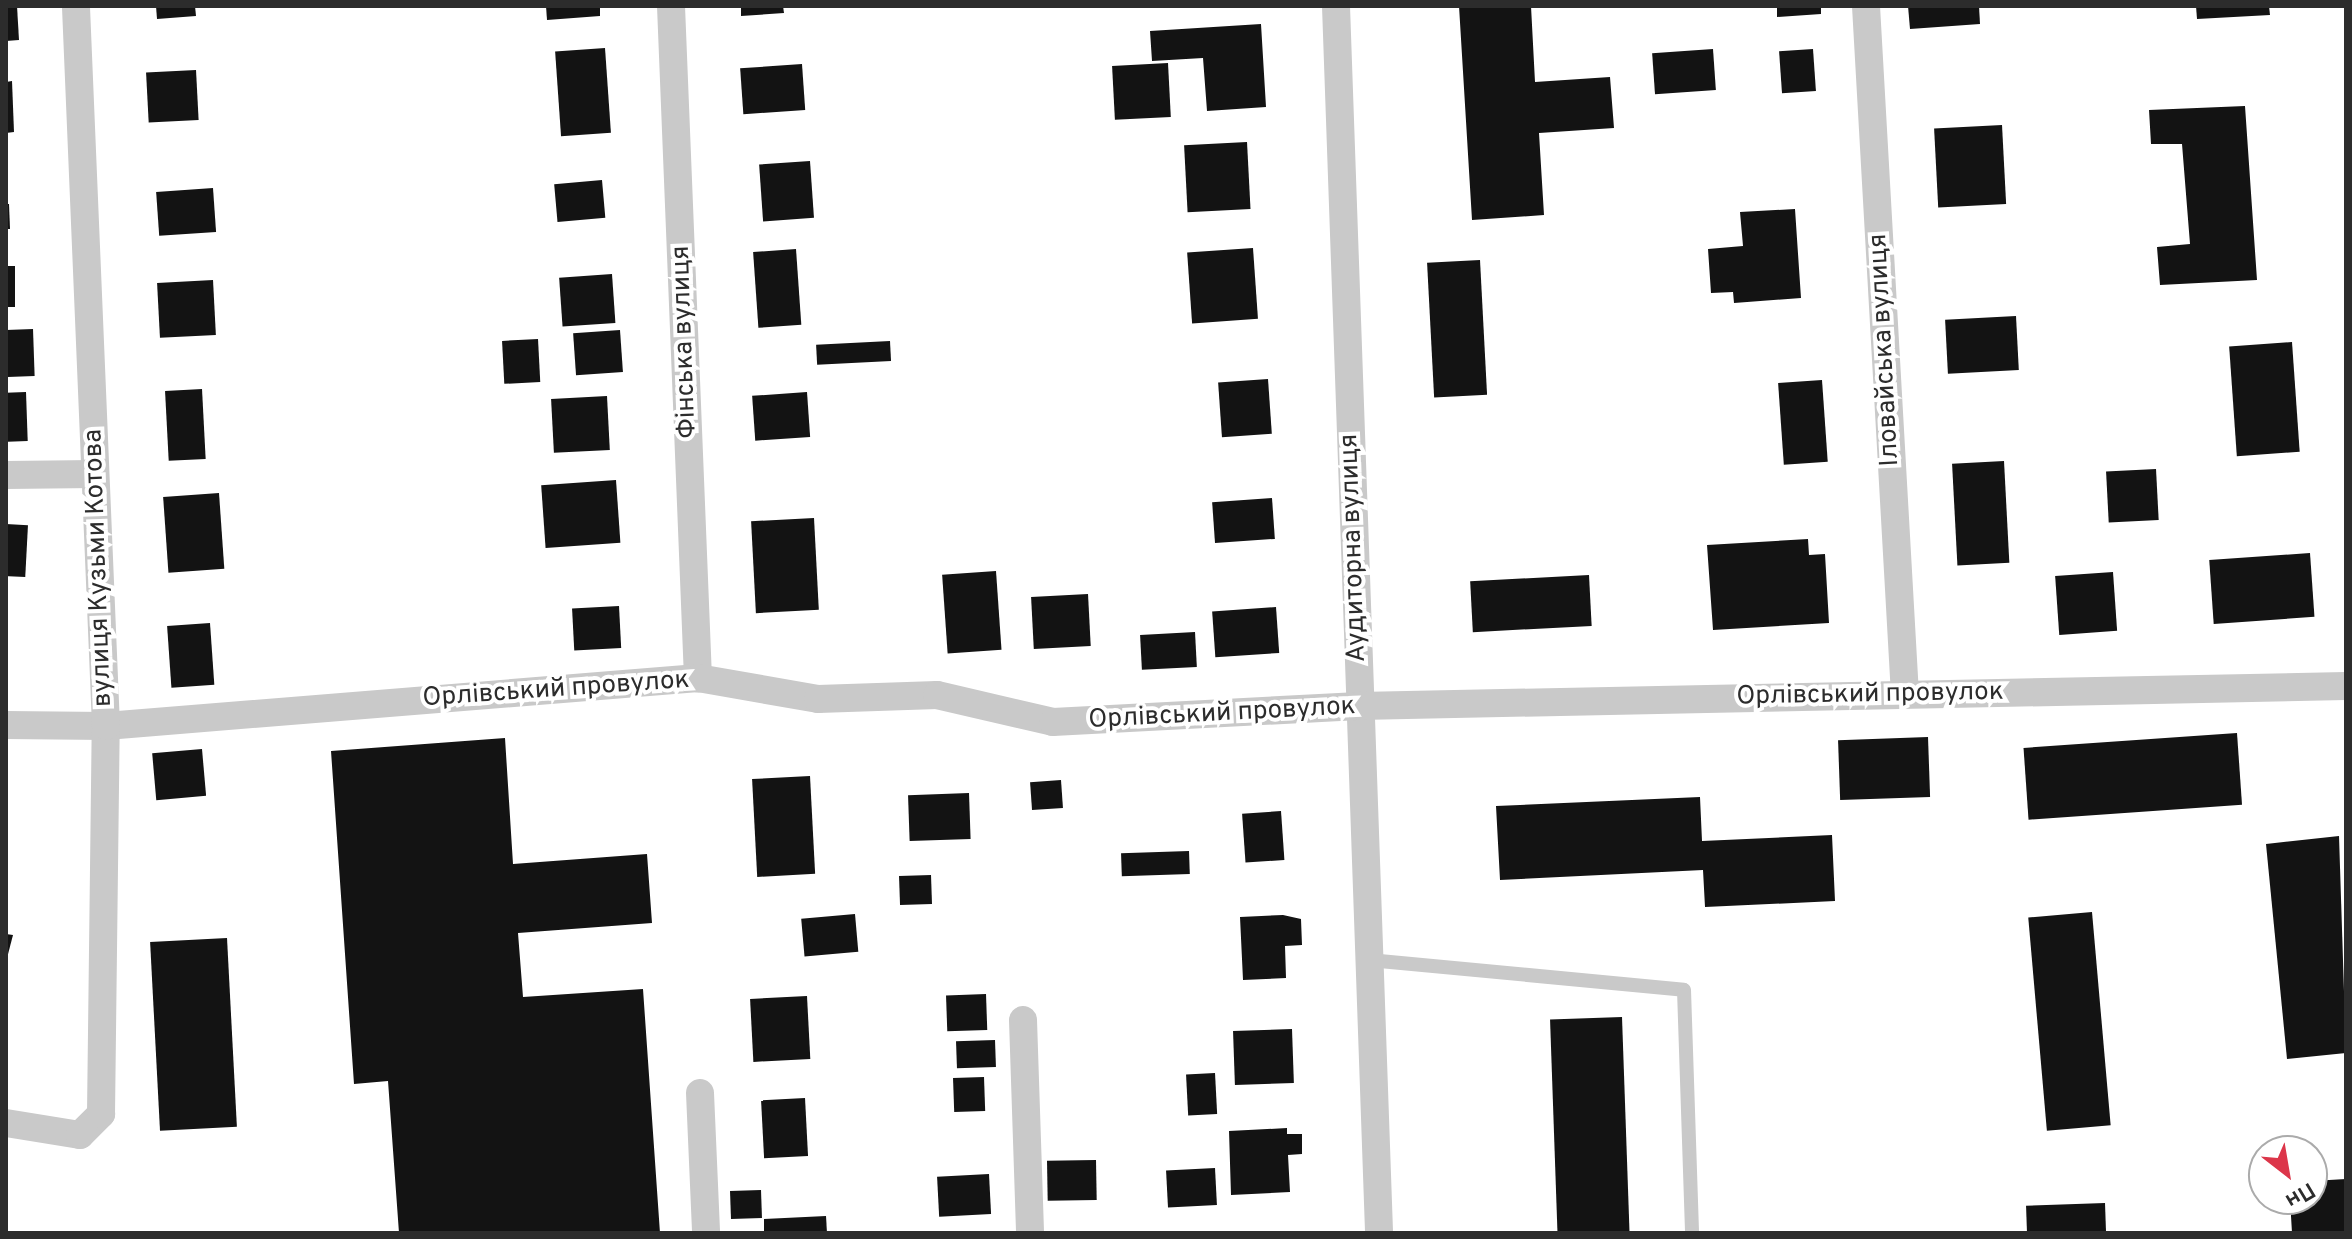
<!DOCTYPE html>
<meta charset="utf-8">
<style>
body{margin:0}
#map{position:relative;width:2352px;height:1239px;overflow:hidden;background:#fff;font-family:Overpass,sans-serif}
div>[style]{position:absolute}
.building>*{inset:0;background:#131313;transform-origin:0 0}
.service>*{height:14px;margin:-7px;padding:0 7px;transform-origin:7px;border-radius:7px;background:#c9c9c9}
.minor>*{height:28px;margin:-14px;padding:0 14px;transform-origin:14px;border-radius:14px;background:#c9c9c9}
span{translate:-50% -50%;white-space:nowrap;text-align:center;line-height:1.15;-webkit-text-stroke:8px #fff;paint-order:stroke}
.street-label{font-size:26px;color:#2c2c2c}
.frame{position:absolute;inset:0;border:8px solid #2c2c2c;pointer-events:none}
.north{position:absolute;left:2248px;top:1135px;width:80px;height:80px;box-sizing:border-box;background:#fff;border:2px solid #ababab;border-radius:50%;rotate:149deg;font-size:22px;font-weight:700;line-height:32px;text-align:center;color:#2c2c2c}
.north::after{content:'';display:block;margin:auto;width:28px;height:36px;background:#dc364a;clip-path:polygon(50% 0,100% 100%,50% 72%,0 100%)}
</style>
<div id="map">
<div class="building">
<div style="clip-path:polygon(6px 6px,17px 6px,19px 40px,6px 41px)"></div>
<div style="clip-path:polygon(156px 6px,195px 6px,196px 16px,157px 19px)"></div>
<div style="clip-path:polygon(546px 6px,600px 6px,600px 16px,547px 20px)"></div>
<div style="clip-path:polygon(741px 6px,783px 6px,784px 13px,741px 16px)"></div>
<div style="clip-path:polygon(1459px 6px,1531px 6px,1535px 82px,1610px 77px,1614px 128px,1539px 133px,1544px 215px,1472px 220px)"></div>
<div style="clip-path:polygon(1777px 6px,1821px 6px,1821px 14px,1777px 17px)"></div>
<div style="clip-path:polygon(1908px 6px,1979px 6px,1980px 24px,1910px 29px)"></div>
<div style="clip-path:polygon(2196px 6px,2269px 6px,2270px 15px,2197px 19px)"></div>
<div style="clip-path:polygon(1261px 24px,1266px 107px,1207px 111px,1203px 58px,1152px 61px,1150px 31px)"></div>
<div style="left:605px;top:48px;width:85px;height:50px;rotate:86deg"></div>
<div style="left:1713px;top:49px;width:41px;height:61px;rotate:86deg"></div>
<div style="left:1813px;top:49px;width:42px;height:34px;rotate:86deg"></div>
<div style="left:1168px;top:63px;width:54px;height:56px;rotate:87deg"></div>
<div style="left:802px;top:64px;width:46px;height:62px;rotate:86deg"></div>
<div style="left:196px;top:70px;width:50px;height:50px;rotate:87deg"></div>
<div style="clip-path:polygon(12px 81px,14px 132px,6px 133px,6px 82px)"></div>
<div style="clip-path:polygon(2245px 106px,2257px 280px,2160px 285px,2157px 247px,2190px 244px,2182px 144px,2151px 144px,2149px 110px)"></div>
<div style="left:2002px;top:125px;width:79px;height:68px;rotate:87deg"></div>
<div style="left:1247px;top:142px;width:67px;height:63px;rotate:87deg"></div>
<div style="left:810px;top:161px;width:57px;height:51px;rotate:86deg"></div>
<div style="left:602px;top:180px;width:38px;height:48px;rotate:85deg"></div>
<div style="left:213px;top:188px;width:44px;height:57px;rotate:86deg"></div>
<div style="clip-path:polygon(6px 204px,9px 204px,10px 229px,6px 229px)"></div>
<div style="clip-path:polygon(1795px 209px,1801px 298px,1734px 303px,1733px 292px,1711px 293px,1708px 249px,1743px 246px,1740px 212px)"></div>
<div style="left:1253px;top:248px;width:71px;height:66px;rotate:86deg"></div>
<div style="left:796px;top:249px;width:76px;height:43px;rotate:86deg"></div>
<div style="left:1480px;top:260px;width:135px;height:53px;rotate:87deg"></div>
<div style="left:6px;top:266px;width:9px;height:41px"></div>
<div style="left:612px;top:274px;width:49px;height:53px;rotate:86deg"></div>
<div style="left:213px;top:280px;width:55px;height:56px;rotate:87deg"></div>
<div style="left:2016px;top:316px;width:54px;height:71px;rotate:87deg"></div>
<div style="left:33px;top:329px;width:47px;height:27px;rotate:88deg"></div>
<div style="left:620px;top:330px;width:42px;height:47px;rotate:86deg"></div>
<div style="left:538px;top:339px;width:43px;height:36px;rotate:87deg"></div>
<div style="left:890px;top:341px;width:20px;height:74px;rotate:87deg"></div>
<div style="left:2292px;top:342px;width:110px;height:63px;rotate:86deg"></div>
<div style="left:1268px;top:379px;width:55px;height:50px;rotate:86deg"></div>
<div style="left:1822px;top:380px;width:82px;height:44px;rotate:86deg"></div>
<div style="left:202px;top:389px;width:70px;height:37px;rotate:87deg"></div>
<div style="left:26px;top:392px;width:49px;height:20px;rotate:88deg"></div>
<div style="left:807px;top:392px;width:45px;height:55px;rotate:86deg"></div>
<div style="left:607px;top:396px;width:54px;height:56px;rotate:87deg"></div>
<div style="left:2004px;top:461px;width:102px;height:52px;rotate:87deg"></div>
<div style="left:2156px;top:469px;width:51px;height:50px;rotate:87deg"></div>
<div style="left:616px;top:480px;width:63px;height:75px;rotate:86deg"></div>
<div style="left:219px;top:493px;width:76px;height:56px;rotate:86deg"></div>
<div style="left:1272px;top:498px;width:41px;height:60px;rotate:86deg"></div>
<div style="left:814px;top:518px;width:92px;height:63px;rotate:87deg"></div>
<div style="left:6px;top:524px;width:22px;height:52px;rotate:3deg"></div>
<div style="clip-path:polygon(1808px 539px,1809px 555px,1825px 554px,1829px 623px,1713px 630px,1707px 545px)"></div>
<div style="left:2310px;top:553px;width:64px;height:101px;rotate:86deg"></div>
<div style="left:996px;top:571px;width:79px;height:54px;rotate:86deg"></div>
<div style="left:2113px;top:572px;width:59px;height:58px;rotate:86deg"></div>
<div style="left:1589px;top:575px;width:51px;height:119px;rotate:87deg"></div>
<div style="left:1088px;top:594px;width:52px;height:57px;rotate:87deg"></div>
<div style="left:619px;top:606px;width:42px;height:47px;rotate:87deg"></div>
<div style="left:1276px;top:607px;width:46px;height:64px;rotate:86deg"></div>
<div style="left:210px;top:623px;width:62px;height:43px;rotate:86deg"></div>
<div style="left:1195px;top:632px;width:35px;height:55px;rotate:87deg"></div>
<div style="left:2237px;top:733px;width:72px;height:214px;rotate:86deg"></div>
<div style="left:1928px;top:737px;width:60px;height:90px;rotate:88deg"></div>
<div style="clip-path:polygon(505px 738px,513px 864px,647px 854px,652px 923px,518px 933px,523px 997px,643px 989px,660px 1233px,399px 1233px,388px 1081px,354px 1084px,331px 751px)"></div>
<div style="left:202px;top:749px;width:47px;height:50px;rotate:85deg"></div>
<div style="left:810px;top:776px;width:98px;height:58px;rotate:87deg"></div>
<div style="left:1061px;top:780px;width:28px;height:31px;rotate:86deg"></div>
<div style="left:969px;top:793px;width:46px;height:61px;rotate:88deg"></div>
<div style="clip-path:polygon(1700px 797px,1702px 841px,1832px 835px,1835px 901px,1705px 907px,1703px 870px,1500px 880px,1496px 806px)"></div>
<div style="left:1281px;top:811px;width:49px;height:39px;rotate:86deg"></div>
<div style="clip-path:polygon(2339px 836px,2346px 1053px,2287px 1059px,2266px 844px)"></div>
<div style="left:1189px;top:851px;width:23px;height:68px;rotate:88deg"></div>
<div style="left:931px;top:875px;width:29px;height:32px;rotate:88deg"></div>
<div style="left:2092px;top:912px;width:214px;height:64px;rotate:85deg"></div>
<div style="left:855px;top:914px;width:38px;height:54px;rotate:85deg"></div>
<div style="clip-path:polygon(1283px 915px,1301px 919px,1302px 945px,1285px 946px,1286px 978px,1243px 980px,1240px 917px)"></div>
<div style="clip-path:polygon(6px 934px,13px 935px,7px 958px,6px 958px)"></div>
<div style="left:227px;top:938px;width:189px;height:77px;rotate:87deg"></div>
<div style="left:986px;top:994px;width:36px;height:40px;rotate:88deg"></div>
<div style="left:807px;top:996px;width:63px;height:57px;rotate:87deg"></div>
<div style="left:1622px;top:1017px;width:216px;height:72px;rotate:88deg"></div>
<div style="left:1292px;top:1029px;width:54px;height:59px;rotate:88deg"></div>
<div style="left:995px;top:1040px;width:27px;height:39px;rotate:88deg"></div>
<div style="left:1215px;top:1073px;width:41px;height:29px;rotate:87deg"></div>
<div style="left:984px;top:1077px;width:34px;height:31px;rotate:88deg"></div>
<div style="left:805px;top:1098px;width:58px;height:44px;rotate:87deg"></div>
<div style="clip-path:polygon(1287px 1128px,1287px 1134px,1302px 1134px,1302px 1154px,1288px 1155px,1290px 1192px,1231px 1195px,1229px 1131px)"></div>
<div style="left:1096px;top:1160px;width:40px;height:49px;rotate:89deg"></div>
<div style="left:1215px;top:1168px;width:37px;height:49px;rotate:87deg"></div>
<div style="left:989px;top:1174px;width:40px;height:52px;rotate:87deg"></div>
<div style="clip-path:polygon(2346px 1179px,2346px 1233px,2292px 1233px,2290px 1199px,2312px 1199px,2312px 1181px)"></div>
<div style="left:761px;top:1190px;width:28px;height:31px;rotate:88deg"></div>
<div style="left:2105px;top:1203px;width:30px;height:79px;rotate:88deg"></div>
<div style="clip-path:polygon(826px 1216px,827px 1233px,764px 1233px,764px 1219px)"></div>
</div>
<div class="service">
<div style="left:1369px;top:960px;width:316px;rotate:5.4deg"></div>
<div style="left:1684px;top:990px;width:243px;rotate:88.1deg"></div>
</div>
<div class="minor">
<div style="left:671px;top:6px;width:673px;rotate:87.7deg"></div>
<div style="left:1336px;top:6px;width:1228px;rotate:87.99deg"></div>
<div style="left:1866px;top:6px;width:689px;rotate:86.76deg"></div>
<div style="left:6px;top:475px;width:89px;rotate:-0.6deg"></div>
<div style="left:6px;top:725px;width:100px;rotate:0.6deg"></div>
<div style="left:106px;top:726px;width:594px;rotate:-4.64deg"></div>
<div style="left:698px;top:678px;width:122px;rotate:9.9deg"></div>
<div style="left:818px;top:699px;width:119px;rotate:-1.9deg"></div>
<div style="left:937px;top:695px;width:119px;rotate:13.1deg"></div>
<div style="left:1053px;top:722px;width:306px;rotate:-3deg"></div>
<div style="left:1359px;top:706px;width:987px;rotate:-1.16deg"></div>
<div style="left:1023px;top:1020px;width:213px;rotate:88.1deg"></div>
<div style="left:700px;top:1093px;width:140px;rotate:87.5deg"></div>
<div style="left:6px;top:1123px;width:75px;rotate:9.2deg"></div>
<div style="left:80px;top:1135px;width:30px;rotate:-45deg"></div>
<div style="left:101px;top:1114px;width:388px;rotate:-89.3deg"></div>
<div style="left:106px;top:726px;width:721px;rotate:-92.39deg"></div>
</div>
<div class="street-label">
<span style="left:685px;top:342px;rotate:-92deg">Фінська вулиця</span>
<span style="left:1885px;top:350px;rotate:-93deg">Іловайська вулиця</span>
<span style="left:1354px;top:548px;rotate:-92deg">Аудиторна вулиця</span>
<span style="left:99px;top:568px;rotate:-92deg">вулиця Кузьми Котова</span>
<span style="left:556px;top:690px;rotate:-4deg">Орлівський провулок</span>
<span style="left:1870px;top:695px;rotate:-1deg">Орлівський провулок</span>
<span style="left:1222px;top:714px;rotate:-3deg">Орлівський провулок</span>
</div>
<div class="frame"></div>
<div class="north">Пн</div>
</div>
